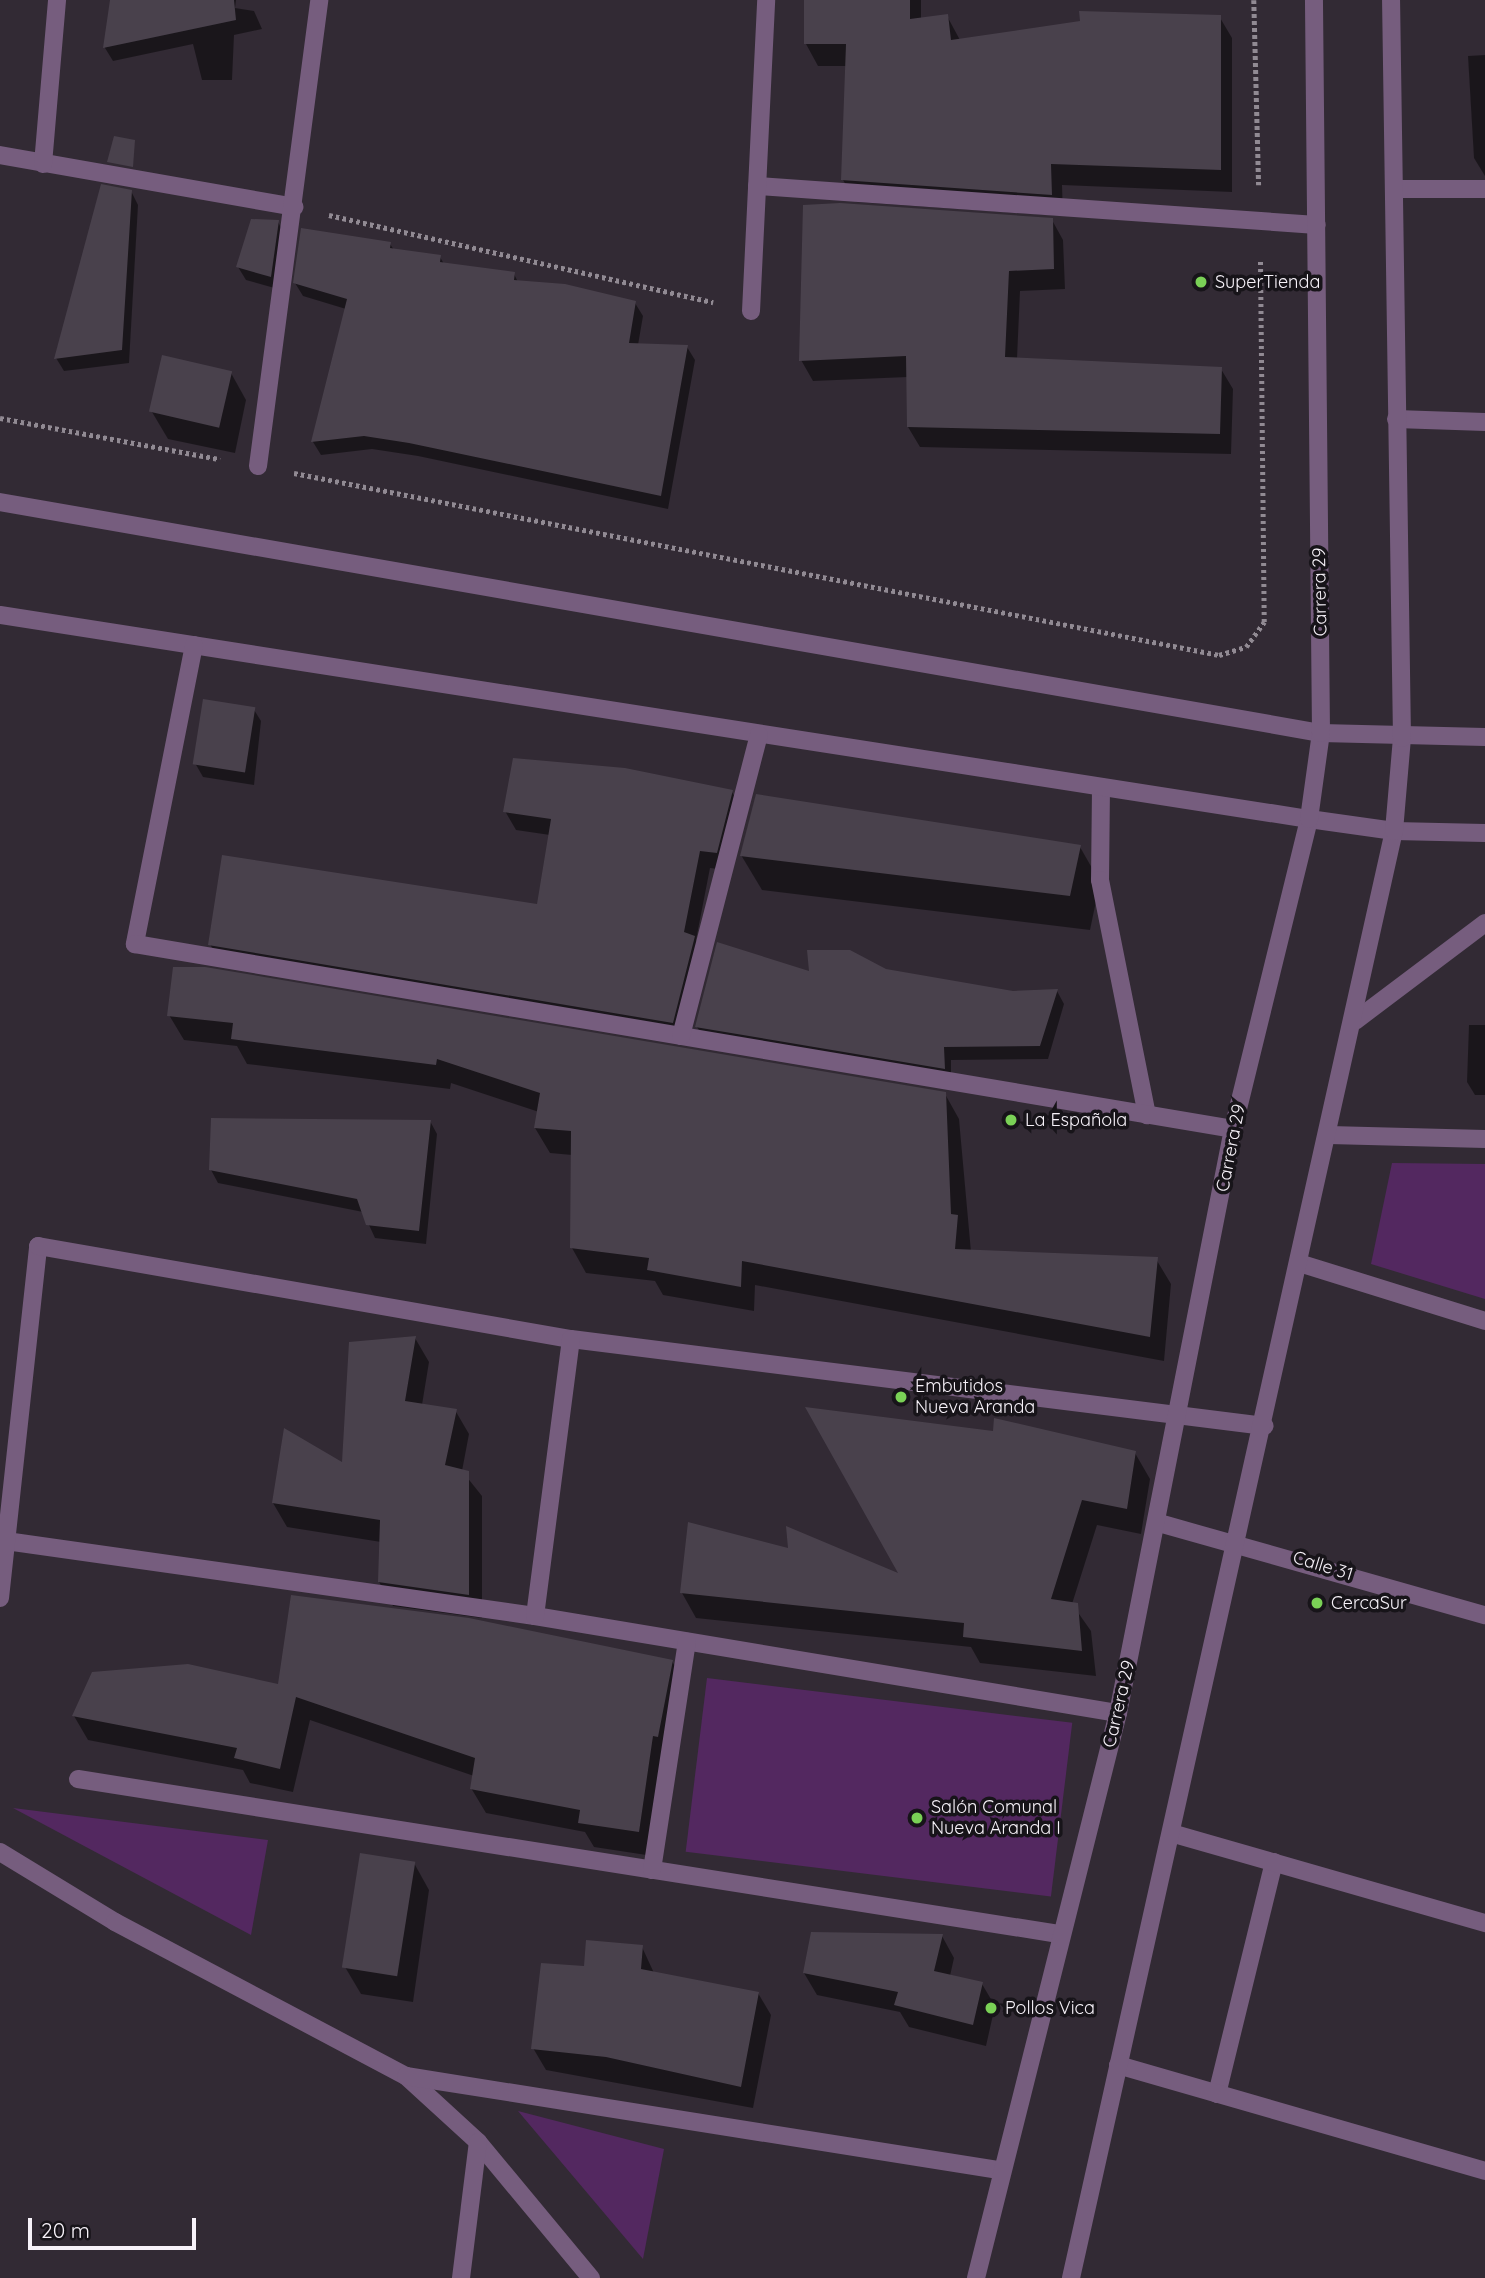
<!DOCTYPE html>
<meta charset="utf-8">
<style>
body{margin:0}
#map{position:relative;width:1485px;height:2278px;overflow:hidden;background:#322a34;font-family:Quicksand,sans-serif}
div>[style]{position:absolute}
.green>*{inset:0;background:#532860;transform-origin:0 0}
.shadow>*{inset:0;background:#0007}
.building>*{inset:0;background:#49414c;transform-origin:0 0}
.path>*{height:4.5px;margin-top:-2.25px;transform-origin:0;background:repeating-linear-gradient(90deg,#918a93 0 3.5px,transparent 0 7px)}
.service>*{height:18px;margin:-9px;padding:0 9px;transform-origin:9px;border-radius:9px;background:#765d7e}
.minor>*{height:18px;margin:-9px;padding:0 9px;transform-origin:9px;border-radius:9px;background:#765d7e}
.tertiary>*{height:18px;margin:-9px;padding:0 9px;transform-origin:9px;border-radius:9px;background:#765d7e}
.dots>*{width:19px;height:19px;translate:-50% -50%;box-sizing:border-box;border:4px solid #171419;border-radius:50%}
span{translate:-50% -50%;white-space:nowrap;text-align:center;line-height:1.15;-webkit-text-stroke:7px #171419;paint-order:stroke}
.poi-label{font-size:18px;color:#f7f2f9}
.left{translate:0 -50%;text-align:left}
.street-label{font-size:18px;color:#f7f2f9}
.scale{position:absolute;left:28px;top:2218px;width:168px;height:32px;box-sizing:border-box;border:4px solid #f7f2f9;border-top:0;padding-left:9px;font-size:21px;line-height:24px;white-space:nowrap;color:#f7f2f9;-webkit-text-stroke:5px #171419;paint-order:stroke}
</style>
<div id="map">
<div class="green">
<div style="clip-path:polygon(1392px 1163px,1485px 1164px,1485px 1299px,1371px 1264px)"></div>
<div style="left:707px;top:1678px;width:368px;height:175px;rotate:7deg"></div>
<div style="clip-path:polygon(13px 1808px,268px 1840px,251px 1935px)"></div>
<div style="clip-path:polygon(518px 2111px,664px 2149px,643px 2259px)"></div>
</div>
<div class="shadow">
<div style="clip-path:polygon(112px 0,236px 0,235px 8px,254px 11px,262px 29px,234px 35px,232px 80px,202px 80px,193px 44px,113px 61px,105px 48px)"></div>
<div style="clip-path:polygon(805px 0,921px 0,921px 19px,947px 16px,960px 40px,1219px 16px,1232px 38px,1232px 192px,1062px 185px,1063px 216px,856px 202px,843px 180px,847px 66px,818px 66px,806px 44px)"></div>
<div style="clip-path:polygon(1485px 55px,1485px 176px,1474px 158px,1468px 56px)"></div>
<div style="clip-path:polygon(131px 191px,138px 205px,129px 363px,64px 371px,56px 358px)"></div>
<div style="clip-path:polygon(1052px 220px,1063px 240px,1065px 289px,1020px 291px,1017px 359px,1221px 369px,1233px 389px,1231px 454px,920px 447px,908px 427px,908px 377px,813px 381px,801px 360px)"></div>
<div style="clip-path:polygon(278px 222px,285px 235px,278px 289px,246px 280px,238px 267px)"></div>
<div style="clip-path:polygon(390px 244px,394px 250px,440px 257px,444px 264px,514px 274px,518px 282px,635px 303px,643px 316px,638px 345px,687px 347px,695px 360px,668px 509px,418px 456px,372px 449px,321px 455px,313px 442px,346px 309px,303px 296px,295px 283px)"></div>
<div style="clip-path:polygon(231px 373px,246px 400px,235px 453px,168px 439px,152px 412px)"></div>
<div style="clip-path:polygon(253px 708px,261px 721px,254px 785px,203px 777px,195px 763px)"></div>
<div style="clip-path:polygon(732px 792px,742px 810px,727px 870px,710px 868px,696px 940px,705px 955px,683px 1041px,220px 963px,210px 944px,538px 906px,550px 835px,516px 830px,505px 811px)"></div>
<div style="clip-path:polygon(1080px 847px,1100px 882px,1090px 930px,762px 890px,741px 855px)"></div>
<div style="clip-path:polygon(885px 970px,1013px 993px,1057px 991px,1064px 1004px,1048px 1059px,951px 1060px,951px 1081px,705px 1040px,697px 1027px,811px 974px)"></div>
<div style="clip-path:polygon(169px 1015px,945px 1094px,959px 1119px,971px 1252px,1156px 1259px,1171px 1284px,1164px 1361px,755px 1285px,754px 1311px,663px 1295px,655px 1281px,586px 1273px,572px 1248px,572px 1155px,550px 1153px,535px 1128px,539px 1112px,451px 1083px,450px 1089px,247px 1064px,237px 1046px,184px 1040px)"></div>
<div style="clip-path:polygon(1469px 1025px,1485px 1025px,1485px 1095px,1475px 1095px,1467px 1082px)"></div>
<div style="clip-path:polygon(430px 1121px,437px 1134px,426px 1244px,375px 1238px,363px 1212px,218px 1183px,211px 1170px)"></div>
<div style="clip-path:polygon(415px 1338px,429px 1362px,422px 1405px,455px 1410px,469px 1434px,462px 1471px,482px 1496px,482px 1618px,393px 1606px,379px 1582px,381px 1542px,287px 1527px,273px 1503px,344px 1465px)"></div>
<div style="clip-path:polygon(1135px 1453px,1150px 1479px,1141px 1534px,1097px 1525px,1072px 1604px,1091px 1631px,1096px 1676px,980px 1663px,971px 1647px,696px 1618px,682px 1593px,902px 1577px)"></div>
<div style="clip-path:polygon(672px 1661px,686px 1686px,653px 1856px,594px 1847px,585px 1832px,486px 1813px,471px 1788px,474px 1776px,310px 1720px,293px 1792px,250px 1783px,243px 1770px,88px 1740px,74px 1716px,280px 1686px)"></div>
<div style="clip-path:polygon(414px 1863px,429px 1890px,413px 2002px,361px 1994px,345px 1967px)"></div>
<div style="clip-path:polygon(942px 1936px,954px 1958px,950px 1976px,982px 1984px,995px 2006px,986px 2046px,909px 2027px,900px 2012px,817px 1995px,804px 1973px)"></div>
<div style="clip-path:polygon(642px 1947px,654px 1973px,758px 1993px,771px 2015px,753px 2108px,546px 2070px,533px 2048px,585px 1968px)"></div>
</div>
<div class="building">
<div style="clip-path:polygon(110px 0,234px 0,236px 20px,103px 48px)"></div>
<div style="clip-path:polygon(804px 0,910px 0,910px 19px,948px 14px,951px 40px,1080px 21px,1079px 11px,1221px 15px,1221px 170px,1051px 164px,1052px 195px,841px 180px,846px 44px,804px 44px)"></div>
<div style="clip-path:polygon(114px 136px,135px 140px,133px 167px,107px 162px)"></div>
<div style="clip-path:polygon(101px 184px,132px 190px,122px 350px,54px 359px)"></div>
<div style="clip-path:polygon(840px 203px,1053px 218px,1054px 269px,1009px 271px,1005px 357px,1222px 367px,1220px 434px,907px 427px,906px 356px,799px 361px,803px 205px)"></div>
<div style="clip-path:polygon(251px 219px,279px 220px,271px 277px,236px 267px)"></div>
<div style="clip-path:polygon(301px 228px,391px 242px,390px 248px,441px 255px,440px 262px,515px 272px,514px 280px,565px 284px,636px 301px,629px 343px,688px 345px,661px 496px,409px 443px,364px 436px,311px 442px,347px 299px,293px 283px)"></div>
<div style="left:162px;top:355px;width:72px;height:58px;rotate:13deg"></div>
<div style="left:203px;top:699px;width:53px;height:66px;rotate:9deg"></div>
<div style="clip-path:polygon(513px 758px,625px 768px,733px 790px,717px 853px,700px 851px,684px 932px,695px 936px,673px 1023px,208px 945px,222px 855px,537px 904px,551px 819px,503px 812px)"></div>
<div style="clip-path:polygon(756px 794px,1081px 845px,1070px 896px,740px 856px)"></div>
<div style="clip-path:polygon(717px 942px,809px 971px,807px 950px,850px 950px,886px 969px,1013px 991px,1058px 989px,1040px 1046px,944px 1047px,945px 1069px,695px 1027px)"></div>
<div style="clip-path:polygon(173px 967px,205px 967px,946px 1092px,951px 1214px,958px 1215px,955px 1249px,1158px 1257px,1150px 1337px,742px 1261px,741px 1287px,647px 1270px,649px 1258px,570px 1248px,571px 1131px,534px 1128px,540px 1093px,437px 1059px,436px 1065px,231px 1039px,233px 1023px,167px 1016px)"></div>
<div style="clip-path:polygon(211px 1118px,431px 1120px,419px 1231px,366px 1225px,357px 1199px,209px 1170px)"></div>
<div style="clip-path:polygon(416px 1336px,405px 1401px,457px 1409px,445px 1465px,469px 1471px,469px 1595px,378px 1582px,380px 1520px,272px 1503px,284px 1428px,342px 1462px,349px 1342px)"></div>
<div style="clip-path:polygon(805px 1407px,993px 1431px,994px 1418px,1136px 1451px,1127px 1509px,1082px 1500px,1051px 1599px,1078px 1603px,1082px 1651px,963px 1637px,964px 1623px,680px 1593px,688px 1522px,788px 1548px,786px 1526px,898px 1573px)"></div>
<div style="clip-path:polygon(291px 1595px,469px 1618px,673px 1660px,658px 1737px,653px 1736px,639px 1832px,578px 1823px,580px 1810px,470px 1789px,475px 1758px,296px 1697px,280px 1769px,234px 1758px,237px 1748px,72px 1716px,92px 1672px,188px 1664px,278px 1684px)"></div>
<div style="left:360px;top:1853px;width:56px;height:116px;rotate:9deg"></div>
<div style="clip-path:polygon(811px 1932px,943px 1934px,934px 1971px,983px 1982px,973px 2025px,894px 2005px,898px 1992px,803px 1973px)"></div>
<div style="clip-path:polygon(586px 1940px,643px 1945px,641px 1969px,759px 1992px,741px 2087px,606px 2057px,531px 2049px,541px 1963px,584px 1966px)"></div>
</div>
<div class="path">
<div style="left:1254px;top:0;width:185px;rotate:88.5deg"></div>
<div style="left:329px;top:215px;width:394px;rotate:12.8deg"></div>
<div style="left:0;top:418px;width:224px;rotate:10.6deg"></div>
<div style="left:294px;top:473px;width:943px;rotate:11.13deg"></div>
<div style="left:1219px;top:655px;width:28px;rotate:-17deg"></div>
<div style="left:1246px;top:647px;width:31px;rotate:-54deg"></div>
<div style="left:1264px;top:622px;width:362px;rotate:-90.6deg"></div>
</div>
<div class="service">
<div style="left:1101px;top:787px;width:93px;rotate:90.6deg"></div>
<div style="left:1100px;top:880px;width:240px;rotate:78.7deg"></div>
<div style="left:1217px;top:2094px;width:239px;rotate:-76.2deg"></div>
</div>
<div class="minor">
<div style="left:0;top:155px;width:299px;rotate:10deg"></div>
<div style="left:43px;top:164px;width:165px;rotate:-85.1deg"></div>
<div style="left:757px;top:186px;width:561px;rotate:3.98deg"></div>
<div style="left:1394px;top:189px;width:91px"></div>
<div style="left:751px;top:311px;width:311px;rotate:-87.2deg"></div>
<div style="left:1396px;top:419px;width:89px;rotate:1.9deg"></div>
<div style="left:258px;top:466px;width:470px;rotate:-82.5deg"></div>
<div style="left:0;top:502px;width:1341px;rotate:9.92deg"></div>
<div style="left:1321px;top:733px;width:164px;rotate:1.4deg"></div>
<div style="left:0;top:615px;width:1325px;rotate:8.86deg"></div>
<div style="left:1309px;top:819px;width:86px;rotate:8deg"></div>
<div style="left:1394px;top:831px;width:91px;rotate:1.3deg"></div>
<div style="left:194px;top:645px;width:305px;rotate:101.2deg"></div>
<div style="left:135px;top:944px;width:1113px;rotate:9.56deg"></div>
<div style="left:1355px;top:1021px;width:163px;rotate:-37deg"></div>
<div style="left:681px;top:1036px;width:311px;rotate:-75.5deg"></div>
<div style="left:1329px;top:1135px;width:156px;rotate:1.5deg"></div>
<div style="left:1299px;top:1263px;width:195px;rotate:17.3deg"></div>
<div style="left:1159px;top:1523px;width:339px;rotate:15.8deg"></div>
<div style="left:6px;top:1541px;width:534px;rotate:8.07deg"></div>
<div style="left:535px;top:1616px;width:591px;rotate:9.45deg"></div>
<div style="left:0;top:1598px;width:354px;rotate:-83.8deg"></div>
<div style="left:38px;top:1246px;width:541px;rotate:9.9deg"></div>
<div style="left:571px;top:1339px;width:699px;rotate:7.15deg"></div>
<div style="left:535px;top:1616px;width:279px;rotate:-82.6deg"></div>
<div style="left:78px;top:1779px;width:993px;rotate:8.98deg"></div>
<div style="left:1171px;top:1833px;width:327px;rotate:16deg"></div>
<div style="left:0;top:1852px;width:135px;rotate:31.3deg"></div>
<div style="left:115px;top:1922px;width:329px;rotate:27.9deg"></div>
<div style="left:406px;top:2076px;width:98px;rotate:42.5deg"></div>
<div style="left:478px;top:2142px;width:177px;rotate:50.3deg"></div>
<div style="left:652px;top:1870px;width:231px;rotate:-81.3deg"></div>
<div style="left:1118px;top:2065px;width:382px;rotate:16.1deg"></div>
<div style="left:406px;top:2076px;width:599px;rotate:9.02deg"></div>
<div style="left:461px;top:2278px;width:137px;rotate:-82.9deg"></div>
</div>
<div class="tertiary">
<div style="left:976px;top:2278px;width:583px;rotate:-75.89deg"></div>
<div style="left:1118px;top:1713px;width:595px;rotate:-78.86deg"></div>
<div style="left:1233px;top:1129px;width:319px;rotate:-76.2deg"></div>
<div style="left:1309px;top:819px;width:87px;rotate:-82.1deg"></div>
<div style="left:1321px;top:733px;width:733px;rotate:-90.55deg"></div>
<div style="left:1071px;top:2278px;width:1483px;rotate:-77.42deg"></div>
<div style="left:1394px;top:831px;width:93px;rotate:-85.1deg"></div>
<div style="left:1402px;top:738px;width:738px;rotate:-90.85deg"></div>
</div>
<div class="dots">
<div style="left:1201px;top:282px;background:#7ad156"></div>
<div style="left:1011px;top:1120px;background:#7ad156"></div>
<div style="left:901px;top:1397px;background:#7ad156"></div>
<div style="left:1317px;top:1603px;background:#7ad156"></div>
<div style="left:917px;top:1818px;background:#7ad156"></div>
<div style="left:991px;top:2008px;background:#7ad156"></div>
</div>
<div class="poi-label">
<span class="left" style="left:1215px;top:282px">SuperTienda</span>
<span class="left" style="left:1025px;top:1120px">La Española</span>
<span class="left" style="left:915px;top:1397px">Embutidos<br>Nueva Aranda</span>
<span class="left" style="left:1331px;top:1603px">CercaSur</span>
<span class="left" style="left:931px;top:1818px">Salón Comunal<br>Nueva Aranda I</span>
<span class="left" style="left:1005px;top:2008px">Pollos Vica</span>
</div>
<div class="street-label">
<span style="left:1320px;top:592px;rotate:-91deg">Carrera 29</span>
<span style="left:1231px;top:1148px;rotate:-79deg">Carrera 29</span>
<span style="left:1323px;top:1566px;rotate:17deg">Calle 31</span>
<span style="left:1119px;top:1704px;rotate:-77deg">Carrera 29</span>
</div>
<div class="scale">20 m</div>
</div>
